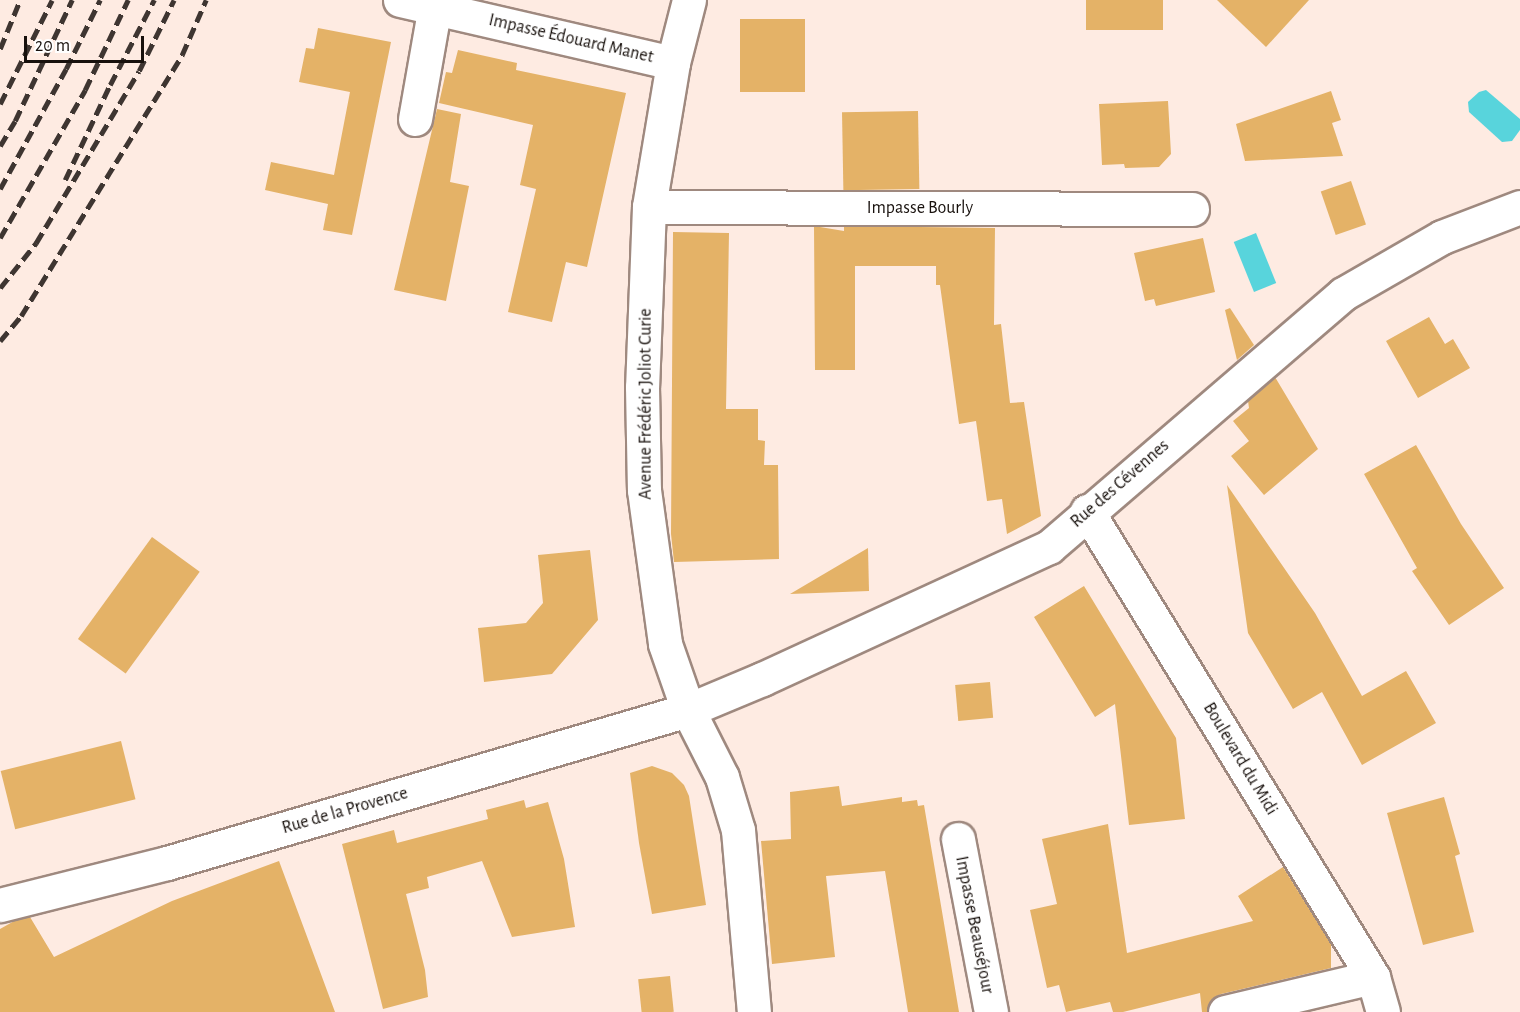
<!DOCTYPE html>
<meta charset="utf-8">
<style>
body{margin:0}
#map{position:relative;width:1520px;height:1012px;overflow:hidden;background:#feebe2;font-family:"Alegreya Sans",sans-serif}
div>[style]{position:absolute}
.water>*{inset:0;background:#58d4dc;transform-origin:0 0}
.building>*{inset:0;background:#e4b267;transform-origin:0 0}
.roads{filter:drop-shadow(2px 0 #9f897f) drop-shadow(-2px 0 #9f897f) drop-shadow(0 2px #9f897f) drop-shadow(0 -2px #9f897f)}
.minor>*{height:33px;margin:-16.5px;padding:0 16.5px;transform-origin:16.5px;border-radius:16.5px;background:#fff}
.tertiary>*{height:33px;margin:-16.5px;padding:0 16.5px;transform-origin:16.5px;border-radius:16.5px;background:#fff}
.rail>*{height:4.5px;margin-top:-2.25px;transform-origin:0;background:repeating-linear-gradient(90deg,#3e3531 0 12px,transparent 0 18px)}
span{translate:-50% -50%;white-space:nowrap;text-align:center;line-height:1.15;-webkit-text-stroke:4.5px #fff;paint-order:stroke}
.street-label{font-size:18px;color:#18110d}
.scale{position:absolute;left:24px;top:36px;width:120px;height:27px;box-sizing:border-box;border:3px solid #18110d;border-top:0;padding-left:8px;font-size:18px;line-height:21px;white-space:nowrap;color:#18110d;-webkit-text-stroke:4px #fff;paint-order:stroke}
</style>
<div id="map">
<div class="water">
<div style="clip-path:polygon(1486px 90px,1520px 119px,1520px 130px,1512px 141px,1502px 142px,1469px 112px,1468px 102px,1479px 92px)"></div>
<div style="left:1256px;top:233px;width:54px;height:24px;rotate:68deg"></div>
</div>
<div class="building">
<div style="left:1086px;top:0;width:77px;height:30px"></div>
<div style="clip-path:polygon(1217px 0,1309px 0,1266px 47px)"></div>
<div style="left:740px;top:19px;width:65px;height:73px"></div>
<div style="clip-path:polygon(318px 28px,391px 42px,352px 235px,323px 230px,328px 204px,265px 190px,271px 162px,334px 175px,350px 92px,299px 82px,306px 48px,314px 49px)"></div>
<div style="clip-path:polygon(458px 50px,517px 63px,516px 70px,626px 93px,587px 267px,566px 262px,552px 322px,508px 312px,536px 189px,520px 185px,533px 125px,439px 103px,446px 72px,452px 73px)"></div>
<div style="clip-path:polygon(1331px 91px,1341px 120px,1332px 123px,1343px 156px,1245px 161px,1236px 124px)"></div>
<div style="clip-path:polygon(1168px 101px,1171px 154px,1159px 167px,1125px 168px,1124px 164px,1102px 165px,1099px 104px)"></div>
<div style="clip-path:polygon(437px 109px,461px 114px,450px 182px,469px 186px,446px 301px,394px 290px)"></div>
<div style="left:918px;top:111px;width:78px;height:76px;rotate:89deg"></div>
<div style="left:1351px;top:181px;width:46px;height:32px;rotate:71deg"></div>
<div style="clip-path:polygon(814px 226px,844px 231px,844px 226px,995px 228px,994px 325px,1001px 324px,1010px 403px,1024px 402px,1041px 516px,1007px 534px,1002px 499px,987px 501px,976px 421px,959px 424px,940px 285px,936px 285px,936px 266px,855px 266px,855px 370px,815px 370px)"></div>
<div style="clip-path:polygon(673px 232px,729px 233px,726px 409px,758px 409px,758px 440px,765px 441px,764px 465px,778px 465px,779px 559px,674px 562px,671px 534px)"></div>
<div style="clip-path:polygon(1203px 238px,1215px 292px,1156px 306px,1154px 299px,1145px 301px,1134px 253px)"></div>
<div style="clip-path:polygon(1230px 308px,1254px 345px,1237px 360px,1225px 310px)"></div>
<div style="clip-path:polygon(1429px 317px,1445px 344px,1453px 339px,1470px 368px,1418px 398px,1386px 341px)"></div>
<div style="clip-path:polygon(1275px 377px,1318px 449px,1264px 495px,1231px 456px,1249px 441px,1233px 421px,1249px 408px,1248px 401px)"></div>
<div style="clip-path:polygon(1416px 445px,1461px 524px,1504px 588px,1449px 625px,1412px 571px,1417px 568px,1364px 474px)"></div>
<div style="clip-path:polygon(1227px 485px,1315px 613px,1362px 696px,1406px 671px,1436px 723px,1362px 765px,1322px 692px,1293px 709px,1248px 633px)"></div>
<div style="left:152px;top:537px;width:59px;height:126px;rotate:36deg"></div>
<div style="clip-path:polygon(868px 548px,869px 591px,790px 594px)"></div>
<div style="clip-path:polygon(590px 550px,598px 620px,552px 674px,484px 682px,478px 628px,526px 623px,543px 603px,538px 555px)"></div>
<div style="clip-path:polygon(1084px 586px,1176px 738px,1185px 819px,1129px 825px,1115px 704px,1095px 717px,1034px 617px)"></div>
<div style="left:990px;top:682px;width:36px;height:35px;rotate:85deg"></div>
<div style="left:121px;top:741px;width:60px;height:124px;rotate:76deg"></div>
<div style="clip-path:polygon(652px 766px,672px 773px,684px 785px,689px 796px,706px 905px,652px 914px,639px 843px,630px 773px)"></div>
<div style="clip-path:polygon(839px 786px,842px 806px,902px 797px,902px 802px,917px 800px,918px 806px,924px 805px,959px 1012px,908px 1012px,885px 871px,826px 876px,835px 957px,772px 964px,761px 841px,791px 839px,790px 792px)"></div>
<div style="clip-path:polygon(1444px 797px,1460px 854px,1455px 856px,1474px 932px,1423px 945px,1387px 813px)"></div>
<div style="clip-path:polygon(524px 800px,526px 808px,548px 802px,564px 859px,575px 927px,512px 937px,482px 861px,427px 877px,429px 888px,406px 894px,425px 970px,428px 997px,383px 1009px,342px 844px,394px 830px,397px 843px,488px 819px,486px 810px)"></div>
<div style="clip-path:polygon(1108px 824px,1127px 953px,1253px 921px,1238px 896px,1283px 867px,1331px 944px,1331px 968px,1221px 994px,1212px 999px,1207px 1012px,1202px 1012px,1200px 993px,1123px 1012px,1113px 1012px,1110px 1002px,1066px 1012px,1059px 985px,1047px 988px,1030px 910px,1057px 904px,1042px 839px)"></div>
<div style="clip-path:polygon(279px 861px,335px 1012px,0 1012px,0 929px,16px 920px,30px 917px,54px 957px,172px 901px)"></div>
<div style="left:670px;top:976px;width:36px;height:32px;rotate:84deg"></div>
</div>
<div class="roads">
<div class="minor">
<div style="left:400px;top:0;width:280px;rotate:13deg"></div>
<div style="left:415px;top:119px;width:121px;rotate:-80deg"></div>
<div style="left:649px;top:207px;width:543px;rotate:0.21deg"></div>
<div style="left:1087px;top:511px;width:547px;rotate:58.46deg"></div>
<div style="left:1373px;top:977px;width:36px;rotate:74deg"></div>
<div style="left:958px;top:839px;width:176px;rotate:79.2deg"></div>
<div style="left:0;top:905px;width:172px;rotate:-14.1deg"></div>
<div style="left:167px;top:863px;width:543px;rotate:-16.37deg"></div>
<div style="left:688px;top:710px;width:80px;rotate:-22.7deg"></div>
<div style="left:762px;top:679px;width:316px;rotate:-24.7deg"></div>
<div style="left:1049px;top:547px;width:388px;rotate:-40.7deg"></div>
<div style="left:1343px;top:294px;width:114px;rotate:-29.9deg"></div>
<div style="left:1442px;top:237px;width:84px;rotate:-21deg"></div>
<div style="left:1225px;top:1012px;width:152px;rotate:-13.3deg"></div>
</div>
<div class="tertiary">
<div style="left:689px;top:0;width:65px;rotate:104.3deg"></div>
<div style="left:673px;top:63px;width:146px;rotate:99.5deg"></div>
<div style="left:649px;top:207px;width:180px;rotate:92.2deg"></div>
<div style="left:642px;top:387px;width:103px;rotate:88.9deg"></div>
<div style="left:644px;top:490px;width:155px;rotate:82.2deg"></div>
<div style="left:665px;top:644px;width:70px;rotate:70.8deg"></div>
<div style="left:688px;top:710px;width:75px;rotate:63.1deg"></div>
<div style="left:722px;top:777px;width:55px;rotate:73.2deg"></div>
<div style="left:738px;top:830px;width:183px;rotate:85deg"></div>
</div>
</div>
<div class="rail">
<div style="left:0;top:49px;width:53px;rotate:-67.8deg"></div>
<div style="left:0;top:104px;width:116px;rotate:-63.4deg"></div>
<div style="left:0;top:146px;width:29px;rotate:-59deg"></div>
<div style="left:15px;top:121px;width:134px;rotate:-64.8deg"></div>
<div style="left:65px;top:180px;width:105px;rotate:-64.7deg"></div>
<div style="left:110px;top:85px;width:96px;rotate:-62.6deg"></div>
<div style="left:0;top:189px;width:137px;rotate:-61.2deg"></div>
<div style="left:66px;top:69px;width:77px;rotate:-63.8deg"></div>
<div style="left:0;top:238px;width:171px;rotate:-60.1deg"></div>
<div style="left:85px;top:90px;width:100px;rotate:-64.5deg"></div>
<div style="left:0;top:288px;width:58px;rotate:-51.3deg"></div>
<div style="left:36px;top:243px;width:200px;rotate:-59.1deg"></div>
<div style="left:139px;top:71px;width:79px;rotate:-63.8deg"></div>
<div style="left:0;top:341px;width:33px;rotate:-50deg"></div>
<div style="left:21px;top:316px;width:307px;rotate:-58.3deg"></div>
<div style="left:182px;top:55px;width:60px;rotate:-66.4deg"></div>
</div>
<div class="street-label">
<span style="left:571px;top:39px;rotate:13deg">Impasse Édouard Manet</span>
<span style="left:920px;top:208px">Impasse Bourly</span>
<span style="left:646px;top:404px;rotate:-90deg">Avenue Frédéric Joliot Curie</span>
<span style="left:1120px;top:484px;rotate:-41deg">Rue des Cévennes</span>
<span style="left:1240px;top:759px;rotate:59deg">Boulevard du Midi</span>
<span style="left:345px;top:811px;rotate:-16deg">Rue de la Provence</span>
<span style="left:974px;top:925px;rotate:79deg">Impasse Beauséjour</span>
</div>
<div class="scale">20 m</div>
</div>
